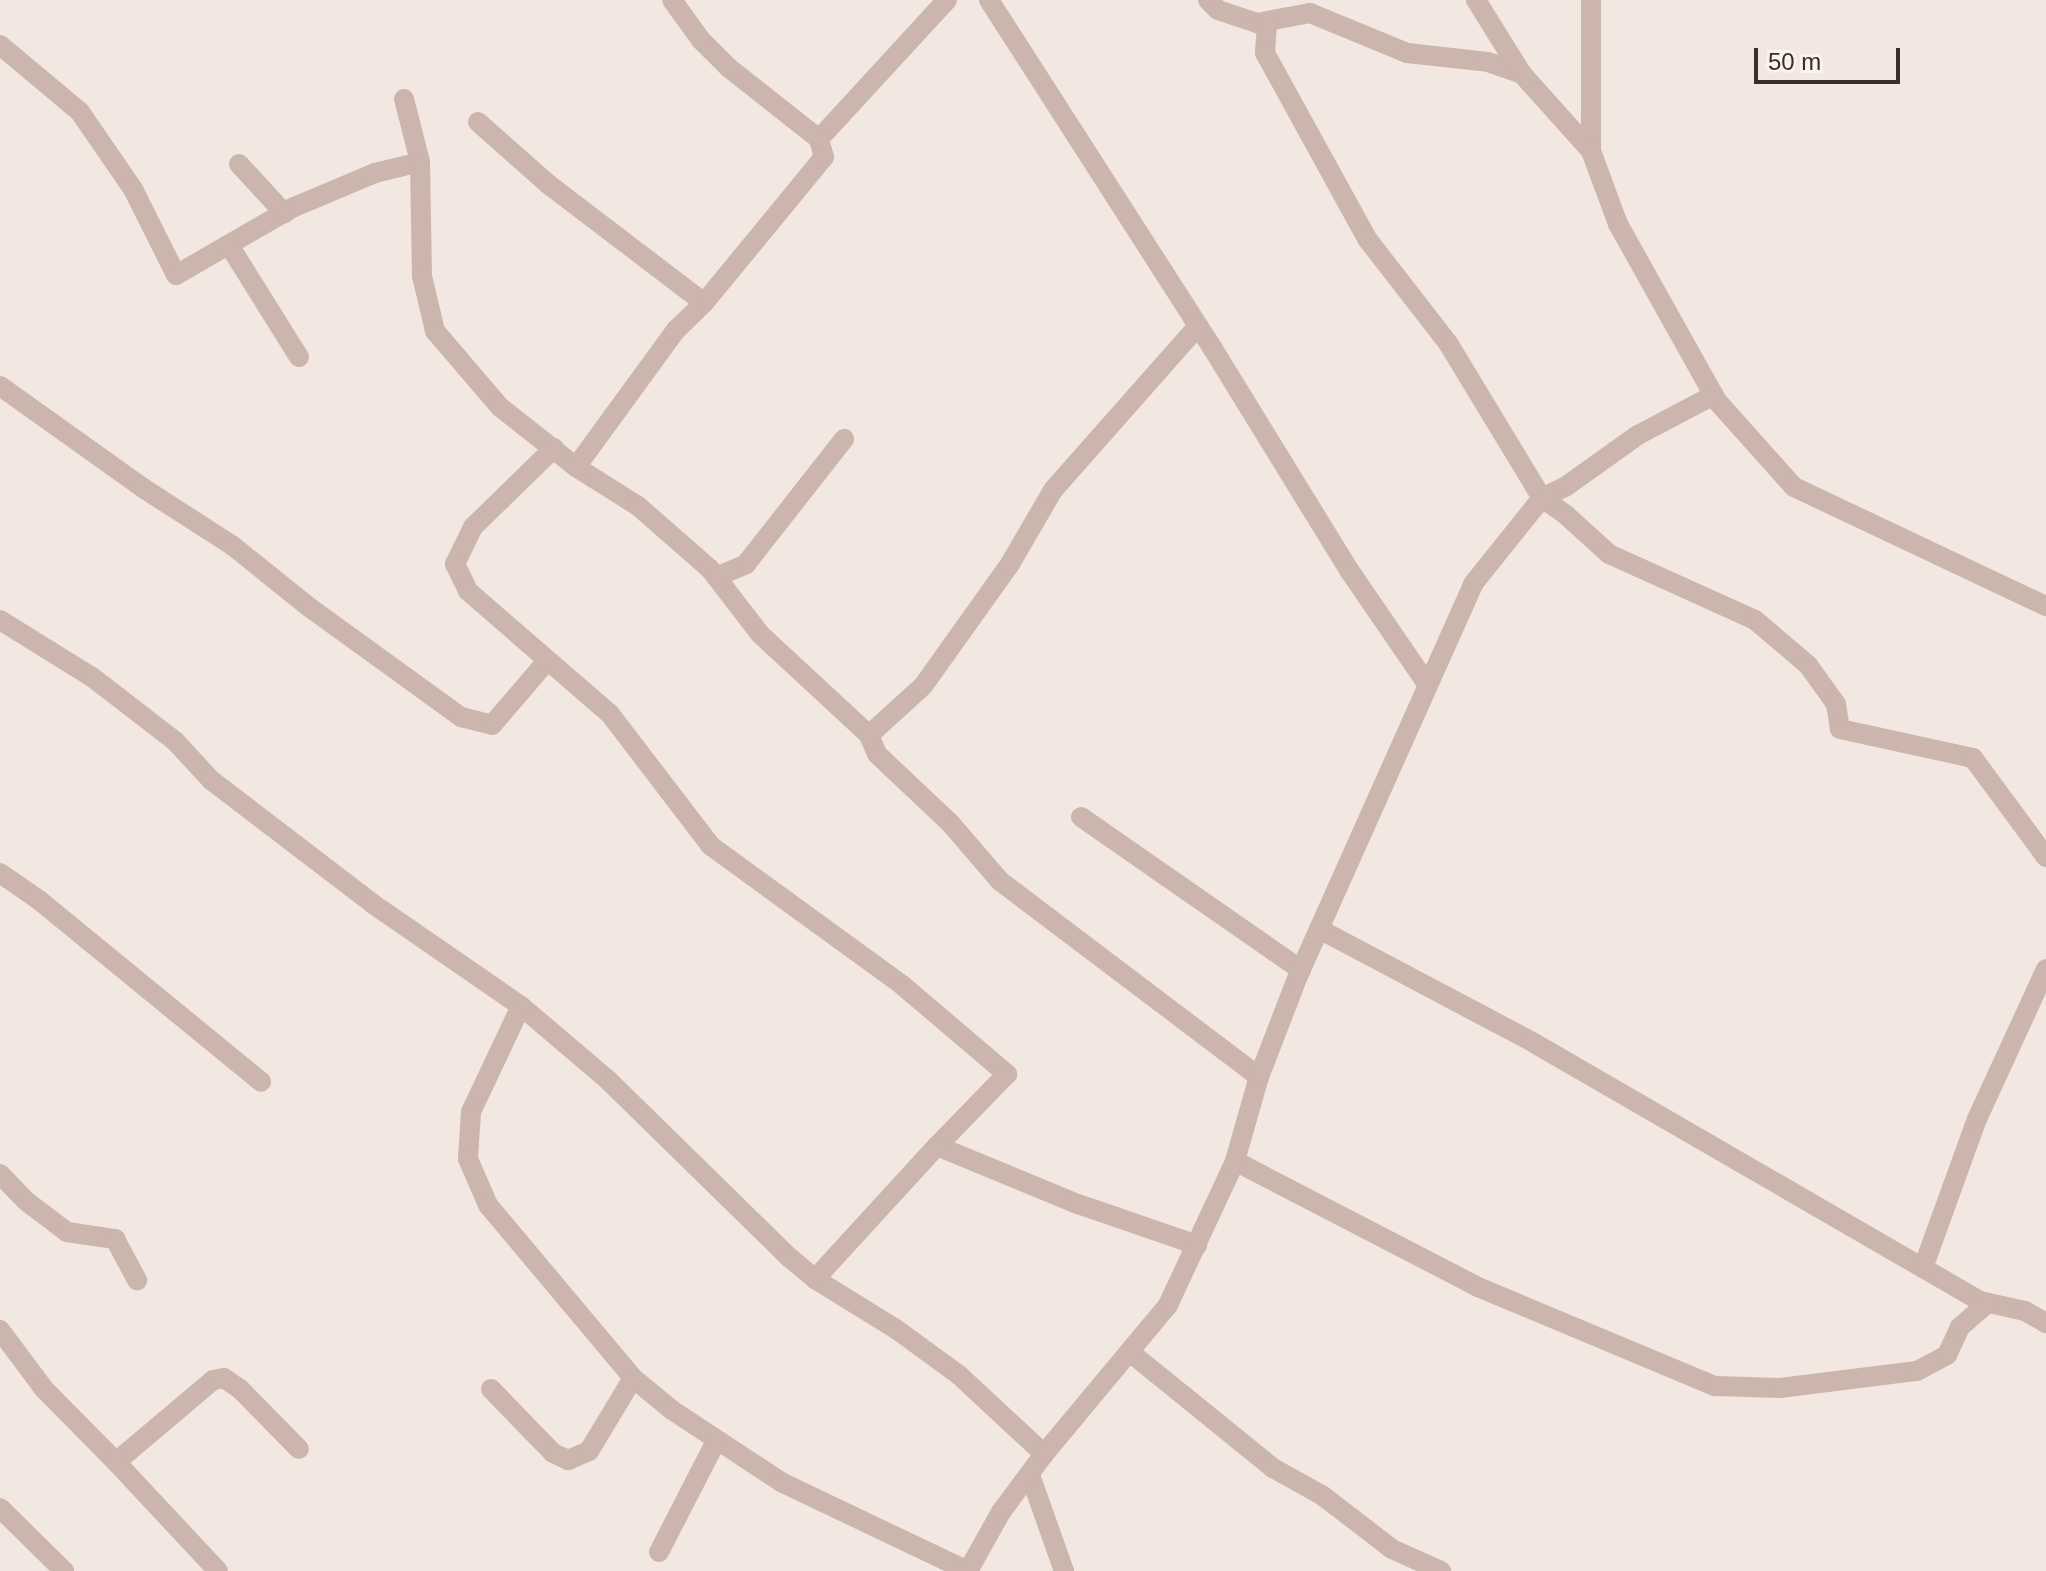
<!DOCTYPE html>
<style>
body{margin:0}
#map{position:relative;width:2046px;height:1571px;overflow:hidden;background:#f3e7e1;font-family:Helvetica,sans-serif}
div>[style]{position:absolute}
.minor>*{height:20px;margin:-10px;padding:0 10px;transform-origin:10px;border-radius:10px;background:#cbb5ad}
span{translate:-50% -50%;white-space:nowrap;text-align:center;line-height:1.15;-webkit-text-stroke:8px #faf2ed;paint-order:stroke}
.scale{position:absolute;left:1754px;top:48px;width:146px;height:36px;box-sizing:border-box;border:4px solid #3a2d2b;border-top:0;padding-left:10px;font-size:24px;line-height:28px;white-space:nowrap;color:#3a2d2b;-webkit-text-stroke:6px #faf2ed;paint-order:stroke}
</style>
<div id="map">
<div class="minor">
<div style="left:989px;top:0;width:415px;rotate:57.3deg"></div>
<div style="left:1213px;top:349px;width:259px;rotate:58.4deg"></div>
<div style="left:1349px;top:570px;width:138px;rotate:55.6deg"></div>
<div style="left:1208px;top:0;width:14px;rotate:45deg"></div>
<div style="left:1218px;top:10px;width:41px;rotate:18.4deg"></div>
<div style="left:1257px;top:23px;width:54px;rotate:-10.7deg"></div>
<div style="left:1310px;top:13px;width:105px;rotate:22.4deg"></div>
<div style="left:1407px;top:53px;width:81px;rotate:6.3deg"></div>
<div style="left:1488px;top:62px;width:36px;rotate:19deg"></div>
<div style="left:1522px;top:74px;width:103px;rotate:48.1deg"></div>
<div style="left:1476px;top:0;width:87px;rotate:58.1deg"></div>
<div style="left:1591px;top:0;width:151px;rotate:90deg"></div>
<div style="left:1591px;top:151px;width:78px;rotate:69.7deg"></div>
<div style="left:1618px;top:224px;width:203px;rotate:60.8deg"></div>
<div style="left:1717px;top:401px;width:115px;rotate:48.2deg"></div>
<div style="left:1794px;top:487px;width:279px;rotate:25.3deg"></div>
<div style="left:1267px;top:24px;width:29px;rotate:94deg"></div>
<div style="left:1265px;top:53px;width:213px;rotate:61.2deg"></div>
<div style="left:1368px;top:240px;width:130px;rotate:52.2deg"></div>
<div style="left:1448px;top:343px;width:181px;rotate:58.8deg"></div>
<div style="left:1542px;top:498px;width:29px;rotate:35deg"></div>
<div style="left:1566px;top:515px;width:58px;rotate:42.2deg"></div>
<div style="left:1609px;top:554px;width:160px;rotate:24.3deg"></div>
<div style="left:1755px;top:620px;width:70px;rotate:40.3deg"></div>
<div style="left:1808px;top:665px;width:48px;rotate:54.3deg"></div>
<div style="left:1836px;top:704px;width:25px;rotate:81deg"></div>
<div style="left:1840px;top:729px;width:136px;rotate:12.3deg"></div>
<div style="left:1973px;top:758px;width:123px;rotate:53.6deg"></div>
<div style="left:0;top:45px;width:104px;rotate:39.9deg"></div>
<div style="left:80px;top:112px;width:93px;rotate:55.5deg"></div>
<div style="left:133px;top:189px;width:96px;rotate:63.4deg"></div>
<div style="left:176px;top:275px;width:134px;rotate:-30deg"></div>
<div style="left:292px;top:208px;width:90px;rotate:-22.9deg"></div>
<div style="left:375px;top:173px;width:46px;rotate:-13.7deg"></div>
<div style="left:404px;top:99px;width:65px;rotate:75.7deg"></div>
<div style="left:420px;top:162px;width:114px;rotate:89deg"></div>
<div style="left:422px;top:276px;width:57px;rotate:76.7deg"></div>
<div style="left:435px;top:331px;width:100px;rotate:49.5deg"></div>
<div style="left:500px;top:407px;width:97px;rotate:38.3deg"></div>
<div style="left:576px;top:467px;width:73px;rotate:32.2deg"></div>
<div style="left:638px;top:506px;width:96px;rotate:41.2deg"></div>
<div style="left:710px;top:569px;width:82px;rotate:52.4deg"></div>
<div style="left:760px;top:634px;width:149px;rotate:42.8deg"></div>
<div style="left:869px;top:735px;width:21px;rotate:67deg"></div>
<div style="left:877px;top:754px;width:102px;rotate:43.4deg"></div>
<div style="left:951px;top:824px;width:75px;rotate:49.3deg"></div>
<div style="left:1000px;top:881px;width:325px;rotate:37.1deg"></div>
<div style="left:478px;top:122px;width:94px;rotate:41.5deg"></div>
<div style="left:548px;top:184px;width:196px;rotate:37.3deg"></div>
<div style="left:819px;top:139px;width:189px;rotate:-47.4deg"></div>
<div style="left:239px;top:164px;width:67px;rotate:47.4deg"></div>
<div style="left:229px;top:245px;width:132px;rotate:58deg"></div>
<div style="left:0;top:386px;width:176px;rotate:35.5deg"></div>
<div style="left:143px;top:488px;width:107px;rotate:32.8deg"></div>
<div style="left:233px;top:546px;width:97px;rotate:38.8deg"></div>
<div style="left:309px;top:607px;width:188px;rotate:35.9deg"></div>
<div style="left:461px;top:717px;width:32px;rotate:14deg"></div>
<div style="left:492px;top:725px;width:84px;rotate:-49.3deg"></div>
<div style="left:554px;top:448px;width:113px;rotate:135.7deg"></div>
<div style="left:473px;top:527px;width:41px;rotate:115.9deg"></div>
<div style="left:455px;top:564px;width:30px;rotate:64deg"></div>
<div style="left:468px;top:591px;width:188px;rotate:40.9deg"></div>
<div style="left:610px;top:714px;width:166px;rotate:52.6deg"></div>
<div style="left:711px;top:846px;width:236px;rotate:36deg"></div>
<div style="left:902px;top:985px;width:138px;rotate:40.3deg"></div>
<div style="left:1007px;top:1074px;width:100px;rotate:134.2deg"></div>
<div style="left:937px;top:1146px;width:152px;rotate:22.4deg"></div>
<div style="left:1078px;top:1204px;width:126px;rotate:19deg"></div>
<div style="left:576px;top:467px;width:170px;rotate:-53.9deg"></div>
<div style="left:676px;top:330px;width:39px;rotate:-44deg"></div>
<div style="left:704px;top:303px;width:189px;rotate:-50.6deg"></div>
<div style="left:824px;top:157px;width:19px;rotate:-106deg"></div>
<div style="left:819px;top:139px;width:115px;rotate:-141.7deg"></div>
<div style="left:729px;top:68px;width:40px;rotate:-135deg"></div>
<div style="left:701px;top:40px;width:49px;rotate:-125.9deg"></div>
<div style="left:716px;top:577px;width:33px;rotate:-23deg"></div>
<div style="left:746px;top:564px;width:159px;rotate:-51.9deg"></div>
<div style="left:0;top:620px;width:108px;rotate:31.8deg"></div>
<div style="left:92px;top:677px;width:105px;rotate:37.6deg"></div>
<div style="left:175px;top:741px;width:53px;rotate:47.3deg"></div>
<div style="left:211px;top:780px;width:204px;rotate:37.4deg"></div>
<div style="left:373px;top:904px;width:180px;rotate:34.6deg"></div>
<div style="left:521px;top:1006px;width:116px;rotate:40.4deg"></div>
<div style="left:609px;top:1081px;width:253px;rotate:44.4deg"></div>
<div style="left:790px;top:1258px;width:33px;rotate:40deg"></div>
<div style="left:815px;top:1279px;width:95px;rotate:31.7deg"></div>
<div style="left:896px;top:1329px;width:78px;rotate:36.1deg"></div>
<div style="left:959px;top:1375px;width:116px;rotate:42.9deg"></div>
<div style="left:869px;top:735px;width:73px;rotate:-42.2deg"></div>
<div style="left:923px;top:686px;width:150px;rotate:-54.5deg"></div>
<div style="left:1010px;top:564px;width:86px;rotate:-59.8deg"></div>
<div style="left:1053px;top:490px;width:219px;rotate:-48.5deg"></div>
<div style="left:1081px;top:817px;width:268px;rotate:34.8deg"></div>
<div style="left:0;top:873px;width:47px;rotate:34.7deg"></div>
<div style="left:39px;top:900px;width:287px;rotate:39.3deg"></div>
<div style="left:1321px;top:930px;width:241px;rotate:27.9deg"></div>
<div style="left:1534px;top:1043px;width:515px;rotate:30.05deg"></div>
<div style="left:1980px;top:1301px;width:46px;rotate:12.5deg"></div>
<div style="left:2025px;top:1311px;width:24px;rotate:30deg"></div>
<div style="left:521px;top:1006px;width:117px;rotate:115.3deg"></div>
<div style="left:471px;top:1112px;width:47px;rotate:93.7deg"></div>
<div style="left:468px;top:1159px;width:50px;rotate:66.5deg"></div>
<div style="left:488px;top:1205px;width:226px;rotate:50deg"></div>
<div style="left:633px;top:1378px;width:50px;rotate:39.4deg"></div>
<div style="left:672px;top:1410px;width:131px;rotate:33.4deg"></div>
<div style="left:781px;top:1482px;width:207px;rotate:25.5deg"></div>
<div style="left:1235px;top:1161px;width:274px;rotate:27.4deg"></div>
<div style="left:1478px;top:1287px;width:257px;rotate:22.7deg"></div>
<div style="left:1715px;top:1386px;width:65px;rotate:1.8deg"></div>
<div style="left:1780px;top:1388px;width:138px;rotate:-7.1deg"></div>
<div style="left:1917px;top:1371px;width:34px;rotate:-28deg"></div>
<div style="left:1947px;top:1355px;width:31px;rotate:-65deg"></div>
<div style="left:1960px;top:1327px;width:37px;rotate:-41deg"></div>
<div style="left:0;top:1174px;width:37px;rotate:46deg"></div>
<div style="left:26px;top:1201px;width:51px;rotate:37.1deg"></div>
<div style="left:67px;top:1232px;width:49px;rotate:8.3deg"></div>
<div style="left:115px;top:1239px;width:47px;rotate:61.8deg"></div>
<div style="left:1923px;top:1268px;width:158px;rotate:-70.1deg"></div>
<div style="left:1977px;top:1119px;width:165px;rotate:-65.3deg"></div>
<div style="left:815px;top:1279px;width:180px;rotate:-47.5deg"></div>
<div style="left:0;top:1330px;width:74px;rotate:53.3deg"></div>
<div style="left:44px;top:1389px;width:103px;rotate:45.4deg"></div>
<div style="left:116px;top:1462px;width:127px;rotate:-40.2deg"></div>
<div style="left:213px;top:1380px;width:11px;rotate:-10deg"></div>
<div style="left:224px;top:1378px;width:19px;rotate:35deg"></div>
<div style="left:240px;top:1389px;width:84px;rotate:45.5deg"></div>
<div style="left:1131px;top:1353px;width:183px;rotate:39deg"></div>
<div style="left:1273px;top:1468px;width:57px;rotate:29.2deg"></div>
<div style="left:1323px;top:1496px;width:87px;rotate:37.5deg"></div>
<div style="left:1392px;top:1549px;width:54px;rotate:24.2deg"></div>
<div style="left:491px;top:1389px;width:89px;rotate:45.9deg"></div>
<div style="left:553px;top:1453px;width:17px;rotate:25deg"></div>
<div style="left:568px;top:1460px;width:23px;rotate:-23deg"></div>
<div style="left:589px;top:1451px;width:85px;rotate:-58.9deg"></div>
<div style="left:116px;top:1462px;width:149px;rotate:46.9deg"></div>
<div style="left:1030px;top:1475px;width:102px;rotate:70.5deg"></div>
<div style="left:0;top:1508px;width:90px;rotate:44.5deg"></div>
<div style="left:659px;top:1552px;width:125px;rotate:-62.8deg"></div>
<div style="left:968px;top:1571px;width:68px;rotate:-60.8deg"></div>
<div style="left:1001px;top:1512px;width:72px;rotate:-53.4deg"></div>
<div style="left:1044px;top:1454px;width:194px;rotate:-50.2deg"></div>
<div style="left:1168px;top:1305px;width:159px;rotate:-65deg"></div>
<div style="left:1235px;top:1161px;width:87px;rotate:-74.1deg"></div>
<div style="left:1259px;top:1077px;width:108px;rotate:-68.9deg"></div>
<div style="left:1298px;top:976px;width:429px;rotate:-65.9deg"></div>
<div style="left:1473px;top:584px;width:110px;rotate:-51.3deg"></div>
<div style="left:1542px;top:498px;width:25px;rotate:-26deg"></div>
<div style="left:1565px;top:487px;width:90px;rotate:-35.5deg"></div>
<div style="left:1638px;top:435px;width:86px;rotate:-27.8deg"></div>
</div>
<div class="scale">50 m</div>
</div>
